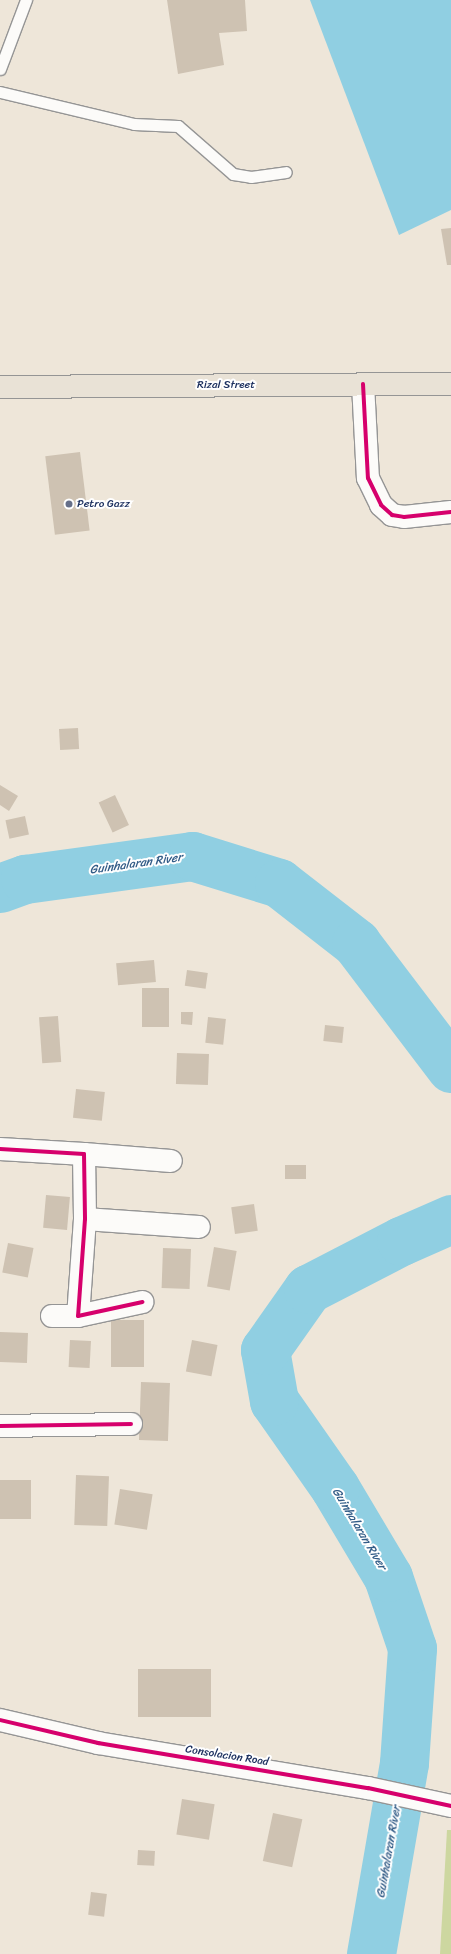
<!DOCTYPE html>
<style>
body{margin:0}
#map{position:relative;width:451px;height:1954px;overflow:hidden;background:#eee6d9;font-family:Sriracha,sans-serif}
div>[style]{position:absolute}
.green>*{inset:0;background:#cdd7a0}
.water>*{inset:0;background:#90cfe2}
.river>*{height:49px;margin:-24.5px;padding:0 24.5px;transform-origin:24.5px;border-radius:24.5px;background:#90cfe2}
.building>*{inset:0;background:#cec2b2;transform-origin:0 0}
.roads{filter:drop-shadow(1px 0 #959595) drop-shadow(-1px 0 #959595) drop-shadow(0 1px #959595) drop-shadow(0 -1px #959595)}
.lane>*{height:11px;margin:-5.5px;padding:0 5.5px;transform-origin:5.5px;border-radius:5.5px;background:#fcfbf9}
.street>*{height:22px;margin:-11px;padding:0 11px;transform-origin:11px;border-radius:11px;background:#fcfbf9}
.primary>*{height:22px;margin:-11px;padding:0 11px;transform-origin:11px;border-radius:11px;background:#e9e2d6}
.cycleway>*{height:4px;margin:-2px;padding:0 2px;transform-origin:2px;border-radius:2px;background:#d6006c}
.dots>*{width:11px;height:11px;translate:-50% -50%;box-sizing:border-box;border:2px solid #fff;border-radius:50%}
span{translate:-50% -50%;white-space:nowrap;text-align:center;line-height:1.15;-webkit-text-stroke:4px #fff;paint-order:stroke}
.street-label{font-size:11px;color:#1b2f5e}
.poi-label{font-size:11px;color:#1b2f5e}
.left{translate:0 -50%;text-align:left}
.water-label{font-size:12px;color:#325c87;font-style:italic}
</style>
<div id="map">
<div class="green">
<div style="clip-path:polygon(447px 1830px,451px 1830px,451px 1954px,440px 1954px)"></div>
</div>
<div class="water">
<div style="clip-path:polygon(310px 0,451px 0,451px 210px,399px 235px)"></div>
</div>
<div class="river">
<div style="left:0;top:888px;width:27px;rotate:-20deg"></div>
<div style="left:25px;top:879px;width:169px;rotate:-7.8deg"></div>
<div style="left:192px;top:856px;width:91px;rotate:17.2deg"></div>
<div style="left:279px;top:883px;width:98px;rotate:37.9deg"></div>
<div style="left:356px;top:943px;width:157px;rotate:52.8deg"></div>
<div style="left:371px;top:1954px;width:194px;rotate:-80.2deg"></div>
<div style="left:404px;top:1763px;width:115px;rotate:-86deg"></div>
<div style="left:412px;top:1648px;width:75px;rotate:-108.7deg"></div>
<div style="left:388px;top:1577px;width:104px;rotate:-120.8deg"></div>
<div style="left:335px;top:1488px;width:106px;rotate:-125deg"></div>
<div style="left:274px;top:1401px;width:52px;rotate:-100deg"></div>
<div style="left:265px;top:1350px;width:75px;rotate:-54.8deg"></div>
<div style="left:308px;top:1289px;width:105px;rotate:-27.3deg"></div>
<div style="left:401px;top:1241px;width:55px;rotate:-23.7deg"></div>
</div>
<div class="building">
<div style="clip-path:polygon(167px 0,245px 0,247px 31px,219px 33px,224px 65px,178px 74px)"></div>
<div style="clip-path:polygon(451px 228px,451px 265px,447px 265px,441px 229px)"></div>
<div style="left:80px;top:452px;width:79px;height:35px;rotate:83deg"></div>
<div style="left:78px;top:728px;width:21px;height:19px;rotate:87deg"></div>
<div style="clip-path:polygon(0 785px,18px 796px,9px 811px,0 805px)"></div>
<div style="left:115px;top:795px;width:33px;height:18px;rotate:65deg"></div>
<div style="left:25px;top:816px;width:19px;height:20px;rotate:78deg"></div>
<div style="left:154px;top:960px;width:22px;height:38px;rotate:85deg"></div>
<div style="left:187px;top:970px;width:21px;height:16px;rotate:8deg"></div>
<div style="left:142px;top:988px;width:27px;height:39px"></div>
<div style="clip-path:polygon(181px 1012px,193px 1012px,192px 1025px,181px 1024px)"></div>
<div style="left:58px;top:1016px;width:46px;height:19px;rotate:86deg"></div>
<div style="left:208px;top:1017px;width:18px;height:26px;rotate:6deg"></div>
<div style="left:325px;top:1025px;width:19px;height:16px;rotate:6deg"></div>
<div style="left:177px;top:1053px;width:32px;height:31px;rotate:2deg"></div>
<div style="left:76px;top:1089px;width:29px;height:29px;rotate:6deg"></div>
<div style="left:285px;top:1165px;width:21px;height:14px"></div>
<div style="left:46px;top:1195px;width:24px;height:33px;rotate:5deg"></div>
<div style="left:254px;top:1204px;width:27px;height:23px;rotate:82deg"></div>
<div style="left:8px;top:1243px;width:26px;height:30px;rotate:11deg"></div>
<div style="left:214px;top:1247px;width:23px;height:40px;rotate:10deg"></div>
<div style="left:163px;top:1248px;width:28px;height:40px;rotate:2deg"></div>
<div style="left:111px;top:1320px;width:33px;height:47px"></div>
<div style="left:0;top:1332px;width:28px;height:30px;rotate:2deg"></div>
<div style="left:70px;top:1340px;width:21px;height:27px;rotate:3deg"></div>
<div style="left:192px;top:1340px;width:26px;height:32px;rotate:11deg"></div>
<div style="left:141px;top:1382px;width:29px;height:58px;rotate:2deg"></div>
<div style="left:76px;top:1475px;width:33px;height:50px;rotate:2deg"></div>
<div style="left:0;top:1480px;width:31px;height:39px"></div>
<div style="left:120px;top:1489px;width:33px;height:36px;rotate:9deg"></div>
<div style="left:138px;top:1669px;width:73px;height:48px"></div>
<div style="left:182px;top:1799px;width:33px;height:36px;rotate:9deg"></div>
<div style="left:273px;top:1813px;width:30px;height:49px;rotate:12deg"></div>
<div style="left:138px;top:1850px;width:17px;height:15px;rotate:3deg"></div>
<div style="left:91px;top:1892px;width:16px;height:23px;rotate:7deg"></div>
</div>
<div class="roads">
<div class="lane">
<div style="left:0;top:69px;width:74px;rotate:-69.4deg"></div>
<div style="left:0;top:92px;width:138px;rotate:13.4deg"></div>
<div style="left:134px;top:124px;width:44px;rotate:2.6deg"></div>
<div style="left:178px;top:126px;width:73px;rotate:41.1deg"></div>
<div style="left:233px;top:174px;width:18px;rotate:9deg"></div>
<div style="left:251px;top:177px;width:35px;rotate:-8deg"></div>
</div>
<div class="street">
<div style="left:363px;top:384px;width:94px;rotate:87deg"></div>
<div style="left:368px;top:478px;width:30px;rotate:64deg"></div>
<div style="left:381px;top:505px;width:15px;rotate:42deg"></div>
<div style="left:392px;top:515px;width:12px;rotate:9deg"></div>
<div style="left:404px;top:517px;width:47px;rotate:-6.1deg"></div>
<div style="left:0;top:1149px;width:84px;rotate:3.4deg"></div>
<div style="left:84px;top:1154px;width:65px;rotate:89.1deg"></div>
<div style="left:85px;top:1219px;width:97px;rotate:94.1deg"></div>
<div style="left:78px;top:1316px;width:66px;rotate:-12.3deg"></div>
<div style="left:84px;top:1154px;width:87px;rotate:4.6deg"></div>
<div style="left:85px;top:1219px;width:114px;rotate:4deg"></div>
<div style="left:52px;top:1316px;width:26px"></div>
<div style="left:0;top:1426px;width:131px;rotate:-0.9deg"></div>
<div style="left:0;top:1720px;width:101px;rotate:13.2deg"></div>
<div style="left:98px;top:1743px;width:274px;rotate:9.5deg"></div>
<div style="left:368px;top:1788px;width:85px;rotate:12.2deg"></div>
</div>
<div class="primary">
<div style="left:0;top:387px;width:451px;rotate:-0.4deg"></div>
</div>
</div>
<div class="cycleway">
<div style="left:363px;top:384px;width:94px;rotate:87deg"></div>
<div style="left:368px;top:478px;width:30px;rotate:64deg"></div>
<div style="left:381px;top:505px;width:15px;rotate:42deg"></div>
<div style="left:392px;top:515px;width:12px;rotate:9deg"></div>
<div style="left:404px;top:517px;width:47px;rotate:-6.1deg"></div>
<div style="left:0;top:1149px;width:84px;rotate:3.4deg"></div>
<div style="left:84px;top:1154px;width:65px;rotate:89.1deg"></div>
<div style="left:85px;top:1219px;width:97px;rotate:94.1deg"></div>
<div style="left:78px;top:1316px;width:66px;rotate:-12.3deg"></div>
<div style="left:0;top:1426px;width:131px;rotate:-0.9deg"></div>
<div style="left:0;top:1720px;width:101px;rotate:13.2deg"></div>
<div style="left:98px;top:1743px;width:274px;rotate:9.5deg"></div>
<div style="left:368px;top:1788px;width:85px;rotate:12.2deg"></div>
</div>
<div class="dots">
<div style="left:69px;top:504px;background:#656f89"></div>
</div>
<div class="street-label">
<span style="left:226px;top:385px">Rizal Street</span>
<span style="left:227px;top:1756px;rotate:9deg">Consolacion Road</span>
</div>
<div class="poi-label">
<span class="left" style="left:77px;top:504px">Petro Gazz</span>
</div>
<div class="water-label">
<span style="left:136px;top:864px;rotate:-8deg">Guinhalaran River</span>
<span style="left:359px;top:1529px;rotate:59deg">Guinhalaran River</span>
<span style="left:389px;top:1852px;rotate:-80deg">Guinhalaran River</span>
</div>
</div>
